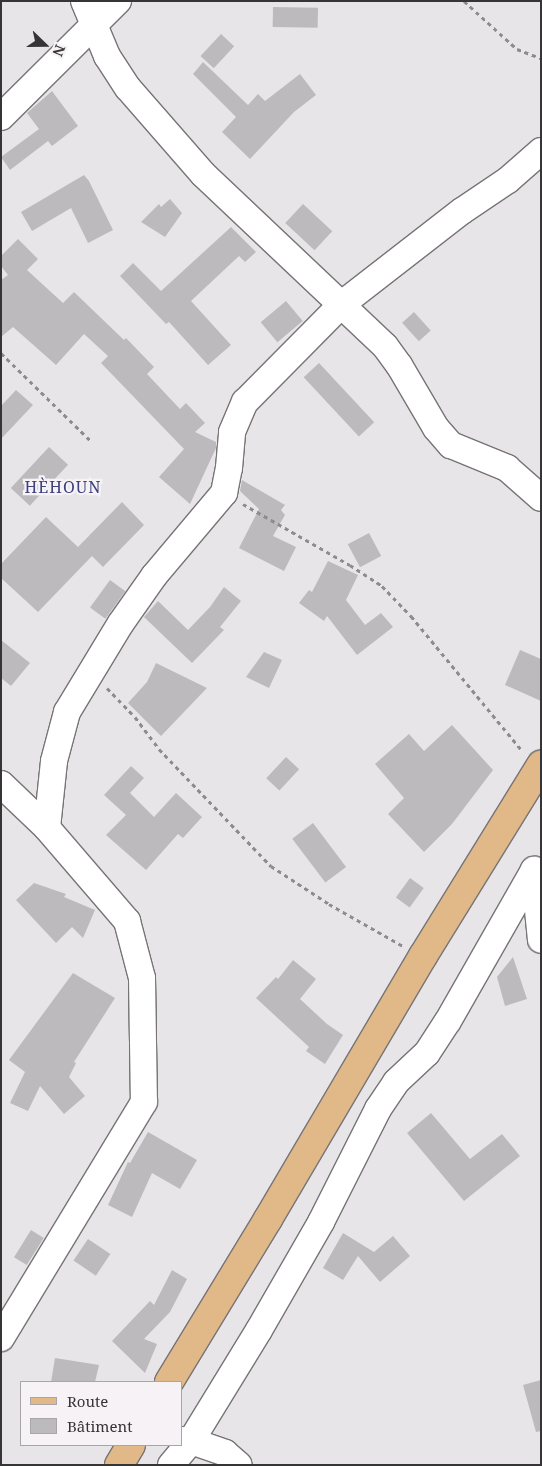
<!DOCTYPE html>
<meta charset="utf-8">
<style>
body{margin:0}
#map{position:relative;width:542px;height:1466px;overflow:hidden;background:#e8e5e8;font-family:"Noto Serif",serif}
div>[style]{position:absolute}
.building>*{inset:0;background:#bdbabd;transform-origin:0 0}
.path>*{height:3px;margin-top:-1.5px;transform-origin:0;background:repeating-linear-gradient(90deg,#8d8b8d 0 4px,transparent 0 8px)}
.roads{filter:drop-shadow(1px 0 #777476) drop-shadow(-1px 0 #777476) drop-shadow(0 1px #777476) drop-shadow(0 -1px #777476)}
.minor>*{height:26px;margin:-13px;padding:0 13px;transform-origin:13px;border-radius:13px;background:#fff}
.major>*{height:28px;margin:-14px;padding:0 14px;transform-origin:14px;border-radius:14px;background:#e1b888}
span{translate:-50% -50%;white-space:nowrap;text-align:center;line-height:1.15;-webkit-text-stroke:4.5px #f6f2f5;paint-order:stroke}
.quarter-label{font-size:16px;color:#3e427e;letter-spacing:1px}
.frame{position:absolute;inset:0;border:2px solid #363536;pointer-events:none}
.legend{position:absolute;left:20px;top:1381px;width:162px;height:65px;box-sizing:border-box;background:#f6f2f5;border:1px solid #a9a6a9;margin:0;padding:6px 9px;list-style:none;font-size:15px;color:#363536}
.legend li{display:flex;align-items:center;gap:10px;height:25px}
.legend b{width:25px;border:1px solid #a9a6a9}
.north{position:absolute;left:20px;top:20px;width:50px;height:50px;-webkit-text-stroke:4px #f6f2f5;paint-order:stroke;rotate:112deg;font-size:14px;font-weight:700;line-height:20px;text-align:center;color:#363536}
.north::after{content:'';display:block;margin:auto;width:18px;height:22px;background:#363536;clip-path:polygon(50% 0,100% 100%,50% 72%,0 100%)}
</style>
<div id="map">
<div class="building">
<div style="left:273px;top:7px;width:45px;height:20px;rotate:1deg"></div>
<div style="left:221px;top:34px;width:18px;height:30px;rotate:43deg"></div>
<div style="clip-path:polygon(203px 62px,248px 105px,258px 94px,265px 101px,300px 74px,316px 95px,294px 112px,250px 159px,222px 132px,236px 117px,193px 74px)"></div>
<div style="clip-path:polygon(52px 91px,78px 126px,52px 146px,48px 141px,10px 170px,1px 157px,39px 129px,27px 113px)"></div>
<div style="clip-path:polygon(84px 175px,89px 181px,113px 230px,88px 243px,71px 208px,32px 231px,21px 212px)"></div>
<div style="clip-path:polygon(170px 199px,182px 213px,165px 237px,141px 222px,159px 204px,161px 207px)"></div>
<div style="left:303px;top:204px;width:40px;height:26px;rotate:43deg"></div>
<div style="clip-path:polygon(231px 227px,256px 252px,245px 262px,239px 256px,191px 301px,231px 345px,208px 365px,169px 322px,166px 324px,120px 276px,133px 263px,161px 291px)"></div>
<div style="clip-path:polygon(18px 239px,38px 259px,27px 270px,63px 303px,74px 292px,124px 340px,126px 338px,154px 367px,147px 374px,180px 409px,186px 403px,205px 423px,195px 432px,216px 442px,216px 448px,190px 504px,159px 477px,184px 449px,101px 363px,108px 356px,84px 334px,56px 365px,13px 327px,1px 337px,1px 280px,8px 275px,1px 266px,1px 256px)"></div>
<div style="left:286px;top:301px;width:26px;height:33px;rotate:50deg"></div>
<div style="left:414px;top:312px;width:25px;height:16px;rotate:48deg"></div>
<div style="left:319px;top:363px;width:81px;height:21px;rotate:47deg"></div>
<div style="clip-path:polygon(16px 390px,33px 405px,1px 439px,1px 406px)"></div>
<div style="left:49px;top:447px;width:26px;height:56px;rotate:43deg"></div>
<div style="clip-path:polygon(242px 480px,285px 505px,281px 510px,285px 515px,273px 536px,296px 547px,284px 571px,239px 548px,259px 509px,240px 491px)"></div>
<div style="clip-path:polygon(122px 502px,144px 525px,103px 567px,92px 556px,38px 612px,1px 578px,1px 564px,46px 517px,78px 547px)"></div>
<div style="left:369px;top:533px;width:26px;height:24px;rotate:62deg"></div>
<div style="clip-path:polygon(328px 561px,358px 575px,346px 600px,365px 625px,381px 613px,393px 627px,357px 655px,327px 616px,324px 621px,299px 603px,309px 590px,312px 592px)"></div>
<div style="left:110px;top:580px;width:19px;height:34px;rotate:36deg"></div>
<div style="clip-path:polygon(224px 587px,241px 601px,220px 627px,224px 630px,192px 663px,144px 617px,158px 601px,188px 630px,210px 607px)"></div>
<div style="clip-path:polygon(1px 640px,30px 663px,11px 686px,1px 678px)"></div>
<div style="clip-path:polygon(520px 650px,541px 659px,541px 701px,505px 685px)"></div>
<div style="clip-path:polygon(264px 652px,282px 660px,269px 688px,246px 677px)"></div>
<div style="clip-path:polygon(156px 663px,207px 688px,161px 736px,128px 703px,147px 682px)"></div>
<div style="clip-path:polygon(452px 725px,493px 770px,452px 824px,424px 852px,388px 814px,404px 798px,375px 764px,409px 734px,424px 751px)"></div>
<div style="left:286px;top:757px;width:18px;height:29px;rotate:43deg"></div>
<div style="clip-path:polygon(131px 766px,144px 778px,130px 793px,154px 817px,176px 793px,202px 817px,183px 838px,178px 834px,146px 870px,106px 835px,126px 815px,104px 795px)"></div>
<div style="left:313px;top:823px;width:55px;height:26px;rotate:53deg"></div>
<div style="left:410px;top:878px;width:17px;height:24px;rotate:36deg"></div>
<div style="clip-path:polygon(34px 883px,66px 894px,64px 897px,95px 910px,83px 938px,72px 927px,56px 943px,16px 900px)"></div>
<div style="clip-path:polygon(513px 957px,527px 999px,505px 1006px,497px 977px)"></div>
<div style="clip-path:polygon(293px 960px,316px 979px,300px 999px,327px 1024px,343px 1035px,325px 1064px,306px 1051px,309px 1047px,256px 998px,276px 977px,278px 979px)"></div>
<div style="clip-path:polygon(73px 973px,115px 998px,74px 1062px,76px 1063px,69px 1077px,85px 1096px,64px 1114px,40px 1086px,28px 1111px,10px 1103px,25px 1072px,9px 1060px)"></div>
<div style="clip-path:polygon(431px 1113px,470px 1159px,502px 1134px,520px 1156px,464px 1201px,407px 1133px)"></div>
<div style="clip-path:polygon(148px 1132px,197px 1160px,180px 1189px,152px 1173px,132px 1217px,108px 1205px,128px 1162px,130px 1163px)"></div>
<div style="left:31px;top:1230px;width:15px;height:32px;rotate:32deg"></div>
<div style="clip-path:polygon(343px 1233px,374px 1252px,393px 1236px,410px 1256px,380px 1282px,358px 1256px,343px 1280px,323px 1268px)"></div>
<div style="left:88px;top:1239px;width:27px;height:26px;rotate:34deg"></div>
<div style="clip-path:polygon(172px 1270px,187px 1279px,170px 1312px,144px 1339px,157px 1344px,145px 1373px,112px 1341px,150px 1301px,154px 1305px)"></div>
<div style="clip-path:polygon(55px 1358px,99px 1365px,95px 1382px,51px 1382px)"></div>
<div style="clip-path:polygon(541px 1380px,541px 1431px,536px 1432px,523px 1385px)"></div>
</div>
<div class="path">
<div style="left:464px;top:1px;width:72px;rotate:42.2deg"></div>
<div style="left:517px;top:49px;width:26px;rotate:21deg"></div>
<div style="left:1px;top:353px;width:126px;rotate:44.4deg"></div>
<div style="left:243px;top:504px;width:123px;rotate:29.7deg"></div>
<div style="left:350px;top:565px;width:38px;rotate:33deg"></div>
<div style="left:382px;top:586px;width:42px;rotate:46deg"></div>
<div style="left:411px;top:616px;width:176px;rotate:50.5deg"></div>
<div style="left:107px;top:688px;width:40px;rotate:46deg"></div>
<div style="left:135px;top:717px;width:40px;rotate:53deg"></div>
<div style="left:159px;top:749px;width:162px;rotate:46.3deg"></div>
<div style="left:271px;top:866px;width:69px;rotate:33.2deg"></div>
<div style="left:329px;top:904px;width:85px;rotate:29.6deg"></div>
</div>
<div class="roads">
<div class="minor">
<div style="left:84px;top:1px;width:60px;rotate:67.3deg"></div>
<div style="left:107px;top:56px;width:38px;rotate:57deg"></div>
<div style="left:128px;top:88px;width:114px;rotate:48.9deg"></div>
<div style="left:203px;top:174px;width:250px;rotate:43.4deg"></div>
<div style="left:385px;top:346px;width:24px;rotate:54deg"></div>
<div style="left:399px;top:365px;width:73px;rotate:59.6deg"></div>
<div style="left:436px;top:428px;width:23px;rotate:49deg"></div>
<div style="left:451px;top:445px;width:61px;rotate:22.3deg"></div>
<div style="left:507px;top:468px;width:45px;rotate:41.4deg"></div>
<div style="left:1px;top:117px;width:165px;rotate:-44.8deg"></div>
<div style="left:1px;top:784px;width:64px;rotate:43.7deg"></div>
<div style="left:47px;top:828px;width:123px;rotate:49.3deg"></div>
<div style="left:127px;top:921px;width:59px;rotate:75.3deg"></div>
<div style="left:142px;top:978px;width:124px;rotate:89.1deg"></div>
<div style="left:144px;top:1102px;width:276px;rotate:121.2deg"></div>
<div style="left:47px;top:828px;width:67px;rotate:-84deg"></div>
<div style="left:54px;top:761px;width:51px;rotate:-75.1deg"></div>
<div style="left:67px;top:712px;width:104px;rotate:-58.8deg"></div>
<div style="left:121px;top:623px;width:57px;rotate:-54.9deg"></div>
<div style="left:154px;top:576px;width:109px;rotate:-49.9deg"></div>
<div style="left:224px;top:493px;width:25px;rotate:-79deg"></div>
<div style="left:229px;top:468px;width:36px;rotate:-85deg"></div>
<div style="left:232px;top:432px;width:33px;rotate:-67deg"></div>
<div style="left:245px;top:402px;width:138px;rotate:-45.3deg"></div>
<div style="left:342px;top:304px;width:152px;rotate:-37.8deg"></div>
<div style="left:462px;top:211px;width:55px;rotate:-34deg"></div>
<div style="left:508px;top:180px;width:44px;rotate:-41.3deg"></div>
<div style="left:534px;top:870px;width:70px;rotate:84.3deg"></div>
<div style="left:181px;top:1440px;width:10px;rotate:6deg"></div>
<div style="left:191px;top:1441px;width:36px;rotate:19deg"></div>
<div style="left:225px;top:1453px;width:18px;rotate:41deg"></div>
<div style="left:171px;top:1465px;width:31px;rotate:-50deg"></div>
<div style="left:191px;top:1441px;width:130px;rotate:-58.5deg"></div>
<div style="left:259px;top:1330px;width:125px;rotate:-60.1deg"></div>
<div style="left:321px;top:1222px;width:127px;rotate:-63.2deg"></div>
<div style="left:378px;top:1109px;width:32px;rotate:-56deg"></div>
<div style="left:396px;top:1082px;width:42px;rotate:-43.1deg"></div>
<div style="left:427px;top:1053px;width:38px;rotate:-57deg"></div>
<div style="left:448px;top:1021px;width:174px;rotate:-60.3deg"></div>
</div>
<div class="major">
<div style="left:169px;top:1382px;width:191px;rotate:-58.7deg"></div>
<div style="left:268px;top:1219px;width:305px;rotate:-59.5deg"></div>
<div style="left:423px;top:956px;width:225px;rotate:-58.3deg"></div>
<div style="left:119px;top:1465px;width:23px;rotate:-59deg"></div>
</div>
</div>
<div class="quarter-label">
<span style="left:63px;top:487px">HÈHOUN</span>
</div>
<div class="frame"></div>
<ul class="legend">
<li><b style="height:6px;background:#e1b888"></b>Route</li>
<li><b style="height:14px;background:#bdbabd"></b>Bâtiment</li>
</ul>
<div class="north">N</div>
</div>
